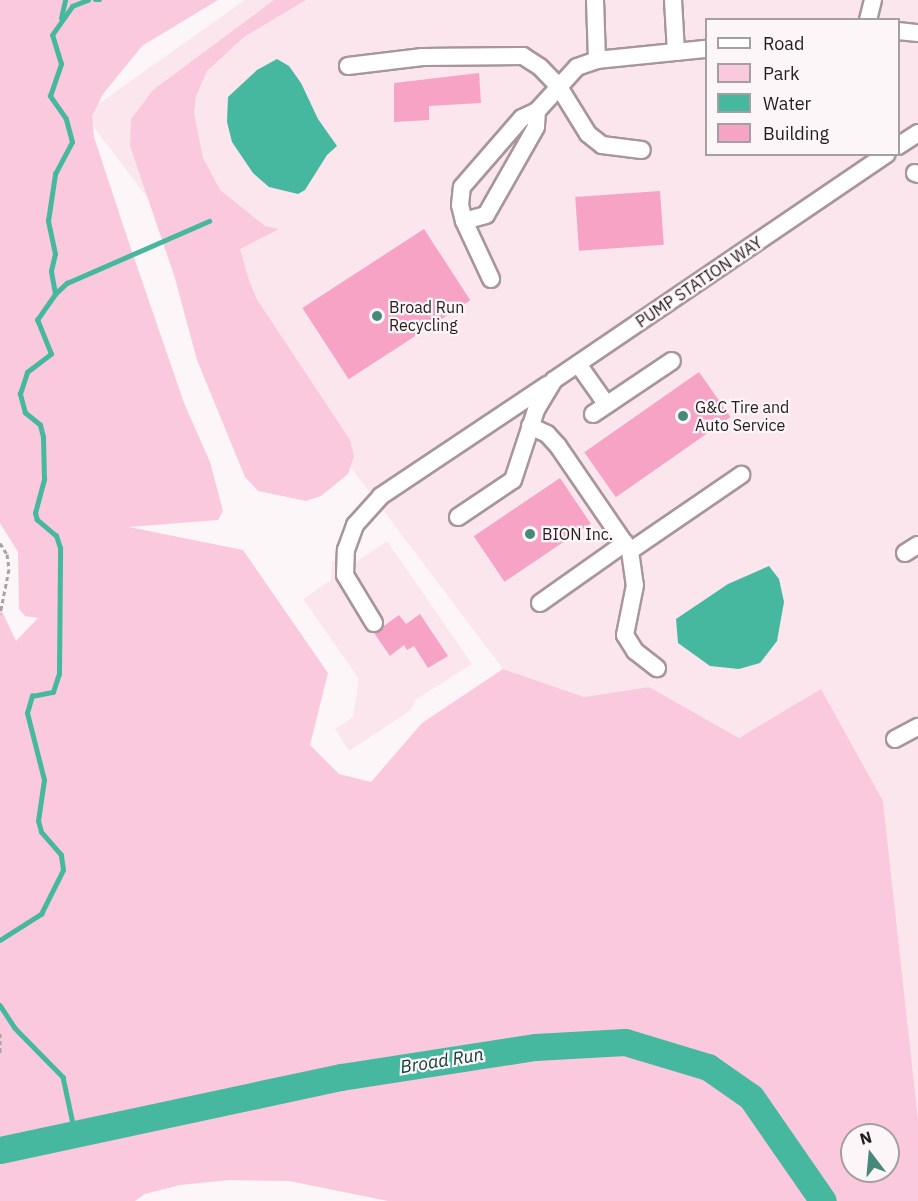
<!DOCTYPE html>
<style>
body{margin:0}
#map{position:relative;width:918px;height:1201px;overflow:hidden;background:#fdf6f8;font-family:"IBM Plex Sans",sans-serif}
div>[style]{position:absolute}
.built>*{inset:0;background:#fce6ee}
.green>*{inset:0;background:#fbc9dd}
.water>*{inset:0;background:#47b8a0}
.stream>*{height:4.5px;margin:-2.25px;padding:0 2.25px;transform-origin:2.25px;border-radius:2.25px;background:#47b8a0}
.river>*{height:27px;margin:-13.5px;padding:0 13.5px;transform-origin:13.5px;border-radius:13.5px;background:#47b8a0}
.building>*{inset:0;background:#f6a3c6;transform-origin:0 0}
.path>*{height:3px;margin-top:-1.5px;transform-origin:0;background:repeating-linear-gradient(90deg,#a9a3a5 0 4.5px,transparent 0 7.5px)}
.roads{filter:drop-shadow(2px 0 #a7969c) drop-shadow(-2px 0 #a7969c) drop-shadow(0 2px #a7969c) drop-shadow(0 -2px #a7969c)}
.minor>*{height:16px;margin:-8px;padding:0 8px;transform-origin:8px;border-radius:8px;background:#fff}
.dots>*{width:16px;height:16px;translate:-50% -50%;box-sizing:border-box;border:3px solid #fdf6f8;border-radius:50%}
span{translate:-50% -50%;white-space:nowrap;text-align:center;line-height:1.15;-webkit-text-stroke:4.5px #fdf6f8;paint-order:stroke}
.street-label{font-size:16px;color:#231d1f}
.poi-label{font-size:16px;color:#231d1f}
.left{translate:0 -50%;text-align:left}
.water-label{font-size:18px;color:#0d4036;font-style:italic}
.legend{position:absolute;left:705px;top:18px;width:195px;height:138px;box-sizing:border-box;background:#fdf6f8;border:2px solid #a69fa1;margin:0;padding:8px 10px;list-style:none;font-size:18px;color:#231d1f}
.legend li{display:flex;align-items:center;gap:12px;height:30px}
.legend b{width:30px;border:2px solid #a69fa1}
.north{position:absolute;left:840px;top:1123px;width:60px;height:60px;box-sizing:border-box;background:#fdf6f8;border:2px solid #a69fa1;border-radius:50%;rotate:344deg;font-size:16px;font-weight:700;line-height:24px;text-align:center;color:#231d1f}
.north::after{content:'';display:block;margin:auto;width:21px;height:27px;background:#468879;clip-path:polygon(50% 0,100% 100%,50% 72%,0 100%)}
</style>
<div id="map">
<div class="built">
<div style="clip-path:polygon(evenodd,245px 0,918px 0,918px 1119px,883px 801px,821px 690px,739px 738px,649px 687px,584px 697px,503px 669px,84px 114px,245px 0,706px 20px,898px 20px,898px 154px,706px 154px,706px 20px)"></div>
<div style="clip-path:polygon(387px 541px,472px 664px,415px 700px,411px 710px,349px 751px,335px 729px,353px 717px,359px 679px,303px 599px,331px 580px,332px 561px,355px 563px)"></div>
</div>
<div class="green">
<div style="clip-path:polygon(evenodd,0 0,218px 0,142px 46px,103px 94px,92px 116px,94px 137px,128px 240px,184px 403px,210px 462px,223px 511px,218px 520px,129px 527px,243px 550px,328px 673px,310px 745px,339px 774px,371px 782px,422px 723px,503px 669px,584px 697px,649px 687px,739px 738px,821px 689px,883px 801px,918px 1119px,918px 1201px,388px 1201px,289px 1181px,230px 1180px,180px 1185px,145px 1194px,135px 1201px,0 1201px,0 607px,16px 641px,38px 618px,25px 616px,19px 609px,18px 552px,0 523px,0 0,852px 1135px,888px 1135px,888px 1171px,852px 1171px,852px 1135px)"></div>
<div style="clip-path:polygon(274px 0,306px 0,244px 37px,207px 71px,196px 96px,194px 113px,203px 158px,220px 190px,265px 226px,279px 229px,240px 249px,249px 280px,256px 298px,350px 440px,354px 456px,348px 474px,321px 496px,306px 501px,258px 491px,245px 477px,197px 360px,174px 275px,130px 146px,131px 119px,153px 90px)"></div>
</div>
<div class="water">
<div style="clip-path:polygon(277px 59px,289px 66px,301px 83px,318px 119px,337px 146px,327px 155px,305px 190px,298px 194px,269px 187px,253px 173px,232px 142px,227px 122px,228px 97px,257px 70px)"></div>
<div style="clip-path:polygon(769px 566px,779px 579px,784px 602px,777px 641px,760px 663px,739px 669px,710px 666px,678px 643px,676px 619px,728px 584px)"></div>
</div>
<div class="stream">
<div style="left:95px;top:0;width:5px"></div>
<div style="left:61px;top:18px;width:18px;rotate:-77deg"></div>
<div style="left:55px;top:294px;width:16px;rotate:-43deg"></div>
<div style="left:67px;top:283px;width:155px;rotate:-23.6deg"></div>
<div style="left:0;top:940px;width:49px;rotate:-32.4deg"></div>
<div style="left:41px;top:914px;width:49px;rotate:-63.4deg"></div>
<div style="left:63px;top:870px;width:15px;rotate:-98deg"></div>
<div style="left:61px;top:855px;width:30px;rotate:-131deg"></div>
<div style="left:41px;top:832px;width:11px;rotate:-105deg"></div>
<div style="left:38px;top:821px;width:41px;rotate:-81.7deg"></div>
<div style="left:44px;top:780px;width:69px;rotate:-104.2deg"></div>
<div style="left:27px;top:713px;width:18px;rotate:-74deg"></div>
<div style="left:32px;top:696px;width:21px;rotate:-11deg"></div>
<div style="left:53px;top:692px;width:19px;rotate:-72deg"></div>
<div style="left:59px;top:674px;width:126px;rotate:-89.5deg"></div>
<div style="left:60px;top:548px;width:13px;rotate:-108deg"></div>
<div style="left:56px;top:536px;width:25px;rotate:-140deg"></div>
<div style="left:37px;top:520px;width:7px;rotate:-106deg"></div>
<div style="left:35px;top:513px;width:35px;rotate:-75deg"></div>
<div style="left:44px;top:479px;width:42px;rotate:-91.4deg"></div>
<div style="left:43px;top:437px;width:12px;rotate:-104deg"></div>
<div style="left:40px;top:425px;width:19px;rotate:-141deg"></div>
<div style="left:25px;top:413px;width:20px;rotate:-105deg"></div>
<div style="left:20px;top:394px;width:23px;rotate:-72deg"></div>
<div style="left:27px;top:372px;width:30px;rotate:-37deg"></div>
<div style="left:51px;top:354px;width:37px;rotate:-112deg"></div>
<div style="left:37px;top:320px;width:32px;rotate:-55deg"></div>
<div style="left:55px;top:294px;width:23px;rotate:-100deg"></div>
<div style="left:51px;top:271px;width:17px;rotate:-77deg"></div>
<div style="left:55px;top:254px;width:34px;rotate:-102deg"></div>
<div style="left:48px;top:221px;width:48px;rotate:-81.5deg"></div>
<div style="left:55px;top:174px;width:36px;rotate:-62deg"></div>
<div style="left:72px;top:142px;width:24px;rotate:-105deg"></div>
<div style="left:66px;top:119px;width:28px;rotate:-125deg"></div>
<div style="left:50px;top:96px;width:34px;rotate:-71deg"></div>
<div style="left:61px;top:64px;width:30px;rotate:-107deg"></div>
<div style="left:52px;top:35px;width:35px;rotate:-55deg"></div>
<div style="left:72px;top:6px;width:17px;rotate:-21deg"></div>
<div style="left:0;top:1005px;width:27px;rotate:57deg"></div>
<div style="left:15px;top:1028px;width:69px;rotate:45.6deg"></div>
<div style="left:63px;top:1077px;width:57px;rotate:77.9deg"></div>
</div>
<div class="river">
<div style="left:0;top:1150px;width:349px;rotate:-12.1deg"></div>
<div style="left:341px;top:1077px;width:196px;rotate:-8.8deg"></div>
<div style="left:535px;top:1047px;width:90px;rotate:-3.2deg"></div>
<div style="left:625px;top:1042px;width:87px;rotate:16.8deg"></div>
<div style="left:708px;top:1067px;width:52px;rotate:34.9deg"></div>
<div style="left:751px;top:1097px;width:126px;rotate:55.3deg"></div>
</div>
<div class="building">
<div style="clip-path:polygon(479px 73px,481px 103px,429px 106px,429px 120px,394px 122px,394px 83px)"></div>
<div style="left:660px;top:191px;width:54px;height:85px;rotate:86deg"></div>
<div style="left:424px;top:229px;width:85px;height:145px;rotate:57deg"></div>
<div style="left:699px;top:372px;width:55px;height:140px;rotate:55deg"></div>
<div style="left:560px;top:478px;width:55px;height:104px;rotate:56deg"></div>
<div style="clip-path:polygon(420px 614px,448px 656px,428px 668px,414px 646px,407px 650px,404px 645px,390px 656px,374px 633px,399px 615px,406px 624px)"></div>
</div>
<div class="path">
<div style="left:0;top:543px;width:13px;rotate:58deg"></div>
<div style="left:7px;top:554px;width:15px;rotate:82deg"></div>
<div style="left:9px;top:569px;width:46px;rotate:101.3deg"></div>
<div style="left:0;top:1033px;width:21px;rotate:90deg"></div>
</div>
<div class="roads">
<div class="minor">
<div style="left:595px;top:0;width:60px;rotate:88.1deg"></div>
<div style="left:673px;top:0;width:52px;rotate:86.7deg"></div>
<div style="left:868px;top:20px;width:21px;rotate:-76deg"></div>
<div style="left:898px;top:31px;width:20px;rotate:6deg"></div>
<div style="left:348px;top:66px;width:75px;rotate:-6.9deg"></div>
<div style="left:422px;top:57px;width:101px;rotate:-0.6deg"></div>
<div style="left:523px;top:56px;width:20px;rotate:33deg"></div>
<div style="left:540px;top:67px;width:28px;rotate:46deg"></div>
<div style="left:559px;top:87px;width:55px;rotate:58.3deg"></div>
<div style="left:588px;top:134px;width:18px;rotate:38deg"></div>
<div style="left:602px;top:145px;width:40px;rotate:7.1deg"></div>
<div style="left:537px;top:111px;width:16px;rotate:94deg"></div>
<div style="left:536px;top:127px;width:101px;rotate:119.6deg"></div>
<div style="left:486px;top:215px;width:23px;rotate:165deg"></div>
<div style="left:464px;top:221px;width:16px;rotate:-104deg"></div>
<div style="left:460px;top:205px;width:18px;rotate:-84deg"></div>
<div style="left:462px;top:187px;width:91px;rotate:-49deg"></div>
<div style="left:522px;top:118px;width:17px;rotate:-25deg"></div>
<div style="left:537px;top:111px;width:59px;rotate:-47.7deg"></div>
<div style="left:577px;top:67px;width:21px;rotate:-19deg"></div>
<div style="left:597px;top:60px;width:110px;rotate:-5.8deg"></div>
<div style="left:898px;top:146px;width:24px;rotate:-33deg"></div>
<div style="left:915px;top:173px;width:3px;rotate:18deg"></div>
<div style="left:464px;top:221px;width:64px;rotate:65deg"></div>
<div style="left:578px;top:364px;width:50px;rotate:54.7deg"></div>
<div style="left:593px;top:414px;width:95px;rotate:-33.9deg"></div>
<div style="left:530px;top:426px;width:19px;rotate:25deg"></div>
<div style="left:547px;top:434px;width:16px;rotate:47deg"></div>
<div style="left:558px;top:446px;width:127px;rotate:55.6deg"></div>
<div style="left:630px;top:551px;width:135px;rotate:-34.4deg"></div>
<div style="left:458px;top:517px;width:66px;rotate:-33.9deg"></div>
<div style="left:513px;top:480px;width:74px;rotate:-71.8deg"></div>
<div style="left:536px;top:410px;width:35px;rotate:-59deg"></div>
<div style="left:554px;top:380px;width:402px;rotate:-34.2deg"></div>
<div style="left:630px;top:551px;width:34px;rotate:82deg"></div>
<div style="left:635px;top:585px;width:51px;rotate:101.3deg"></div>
<div style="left:625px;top:635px;width:19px;rotate:58deg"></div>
<div style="left:635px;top:651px;width:28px;rotate:38deg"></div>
<div style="left:905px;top:553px;width:15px;rotate:-32deg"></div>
<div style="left:540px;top:603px;width:104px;rotate:-35.2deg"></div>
<div style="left:374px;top:623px;width:56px;rotate:-121.1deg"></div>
<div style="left:345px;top:575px;width:25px;rotate:-88deg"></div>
<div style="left:346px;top:550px;width:27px;rotate:-70deg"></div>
<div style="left:355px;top:525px;width:39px;rotate:-48deg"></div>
<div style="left:381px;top:496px;width:200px;rotate:-33.8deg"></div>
<div style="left:895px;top:739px;width:26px;rotate:-28deg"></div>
</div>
</div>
<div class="dots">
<div style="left:377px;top:316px;background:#468879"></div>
<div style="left:683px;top:416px;background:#468879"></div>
<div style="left:530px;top:534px;background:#468879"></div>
</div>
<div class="street-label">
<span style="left:699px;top:282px;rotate:-34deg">PUMP STATION WAY</span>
</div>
<div class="poi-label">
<span class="left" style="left:389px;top:316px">Broad Run<br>Recycling</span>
<span class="left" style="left:695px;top:416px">G&amp;C Tire and<br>Auto Service</span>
<span class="left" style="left:542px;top:534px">BION Inc.</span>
</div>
<div class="water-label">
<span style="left:442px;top:1061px;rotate:-9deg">Broad Run</span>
</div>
<ul class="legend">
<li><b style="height:8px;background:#fff"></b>Road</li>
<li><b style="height:16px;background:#fbc9dd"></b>Park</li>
<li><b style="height:16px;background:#47b8a0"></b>Water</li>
<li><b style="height:16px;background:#f6a3c6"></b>Building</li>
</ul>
<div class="north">N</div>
</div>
